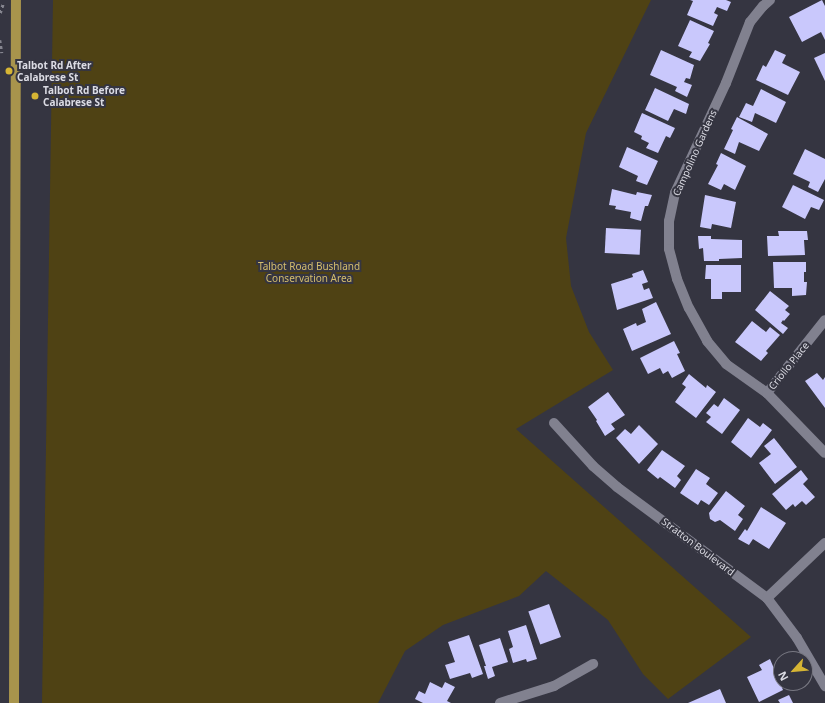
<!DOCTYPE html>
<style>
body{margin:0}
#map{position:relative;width:825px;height:703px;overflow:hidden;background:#353541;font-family:"Noto Sans",sans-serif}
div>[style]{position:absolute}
.green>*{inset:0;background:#4f4214}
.building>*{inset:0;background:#c9c8fc;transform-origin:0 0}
.path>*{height:2.5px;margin-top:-1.25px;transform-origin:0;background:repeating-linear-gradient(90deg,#85858f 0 3px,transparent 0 6px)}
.minor>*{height:10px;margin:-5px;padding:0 5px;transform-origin:5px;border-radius:5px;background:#81818f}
.major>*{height:10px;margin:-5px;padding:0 5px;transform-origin:5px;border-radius:5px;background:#a8944c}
.dots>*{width:11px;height:11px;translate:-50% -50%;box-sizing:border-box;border:2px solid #353541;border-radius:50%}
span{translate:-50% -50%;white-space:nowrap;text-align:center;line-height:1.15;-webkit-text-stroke:4px #353541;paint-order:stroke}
.poi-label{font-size:10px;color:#dcdce4;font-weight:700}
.left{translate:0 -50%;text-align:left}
.street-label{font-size:10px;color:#dcdce4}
.park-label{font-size:10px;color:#d4bd6d}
.north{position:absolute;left:773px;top:651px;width:40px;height:40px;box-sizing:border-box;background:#353541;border:1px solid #787882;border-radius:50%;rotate:243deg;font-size:11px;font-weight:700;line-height:16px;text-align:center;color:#dcdce4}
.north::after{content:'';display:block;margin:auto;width:14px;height:18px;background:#d6b534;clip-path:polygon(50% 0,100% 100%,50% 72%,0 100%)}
</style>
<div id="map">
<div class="green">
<div style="clip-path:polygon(53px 0,651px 0,586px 133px,566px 238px,571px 286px,589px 332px,613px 370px,516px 429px,751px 637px,668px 699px,643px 674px,608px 620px,546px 571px,519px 596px,443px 625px,405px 651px,378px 703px,42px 703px)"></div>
</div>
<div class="building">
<div style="clip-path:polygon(690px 0,726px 0,731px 2px,727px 11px,717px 7px,714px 13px,718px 15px,713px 26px,687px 15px,693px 1px)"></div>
<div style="clip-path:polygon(822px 0,825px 6px,825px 40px,821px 32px,802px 42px,789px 17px)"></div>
<div style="clip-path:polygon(690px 20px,714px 31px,708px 43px,710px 44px,700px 61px,689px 57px,692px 52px,678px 46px)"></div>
<div style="clip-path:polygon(661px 50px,694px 65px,690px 79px,686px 78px,684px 82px,692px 85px,687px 97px,675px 91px,677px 87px,650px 75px)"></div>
<div style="clip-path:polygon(775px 50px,786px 55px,782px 63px,800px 72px,788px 95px,756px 80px,763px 65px,766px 67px)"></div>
<div style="clip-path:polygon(825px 53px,825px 81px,814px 58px)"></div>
<div style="clip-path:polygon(655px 88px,689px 104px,686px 114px,674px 109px,668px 121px,645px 110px)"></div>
<div style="clip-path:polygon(761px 89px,786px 102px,776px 123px,755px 113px,752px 122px,739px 117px,746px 103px,753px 106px)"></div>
<div style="clip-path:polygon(642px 113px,675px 128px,670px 138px,666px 136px,658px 153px,646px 148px,649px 143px,641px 139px,642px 136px,634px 132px)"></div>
<div style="clip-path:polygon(737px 117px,768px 134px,759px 151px,739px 142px,735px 154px,724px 149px,733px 130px,731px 129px)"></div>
<div style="clip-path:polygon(627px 147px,658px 161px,647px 185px,636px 181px,638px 176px,619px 167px)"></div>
<div style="clip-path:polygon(805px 149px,825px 159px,825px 179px,818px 192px,808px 187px,810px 182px,793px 174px)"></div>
<div style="clip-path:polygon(721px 153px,746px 166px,735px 190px,724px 184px,721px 190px,708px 184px,718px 165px,716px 164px)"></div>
<div style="clip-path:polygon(793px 185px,824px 200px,819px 210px,811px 207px,805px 219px,782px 207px)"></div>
<div style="clip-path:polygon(612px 189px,636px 195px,637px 192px,652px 195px,648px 206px,645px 206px,641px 221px,630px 218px,631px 212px,615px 209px,616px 206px,609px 205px)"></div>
<div style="clip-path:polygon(705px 195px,736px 202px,731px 228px,712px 224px,711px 229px,700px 227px)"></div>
<div style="left:606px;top:228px;width:35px;height:25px;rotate:3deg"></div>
<div style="clip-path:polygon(778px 231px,807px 231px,808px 240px,804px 240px,805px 255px,768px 256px,767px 236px,779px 236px)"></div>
<div style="clip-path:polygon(698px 236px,711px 236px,711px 239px,742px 240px,742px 258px,719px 259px,719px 261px,704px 261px,703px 248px,699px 249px)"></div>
<div style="clip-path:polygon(773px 262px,806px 262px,806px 272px,804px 272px,804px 282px,807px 282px,806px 295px,792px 296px,792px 288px,774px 288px)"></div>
<div style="clip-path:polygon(706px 265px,741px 265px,741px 292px,722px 292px,722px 299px,711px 299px,711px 279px,705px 279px)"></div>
<div style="clip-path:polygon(643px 270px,648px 282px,642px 284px,644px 290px,649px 288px,653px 298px,617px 310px,611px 284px,633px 277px,632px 274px)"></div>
<div style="clip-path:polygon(770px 291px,789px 306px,785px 310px,790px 314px,784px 321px,783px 320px,781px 323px,788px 328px,783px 334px,755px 310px)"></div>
<div style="clip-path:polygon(656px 302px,671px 334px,632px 351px,623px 329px,636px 323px,637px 326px,646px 322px,642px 309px)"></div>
<div style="clip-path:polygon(752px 321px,766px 332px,770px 327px,780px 335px,766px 351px,768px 353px,761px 361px,735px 342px)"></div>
<div style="clip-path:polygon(674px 341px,680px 353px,677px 354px,685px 371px,672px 378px,668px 371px,663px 374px,660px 368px,648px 374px,640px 358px)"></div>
<div style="clip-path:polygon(817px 373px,823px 380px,825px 377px,825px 408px,805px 381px)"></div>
<div style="clip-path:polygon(689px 374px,706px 388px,707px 385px,716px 392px,696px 418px,675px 402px,686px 387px,682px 384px)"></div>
<div style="clip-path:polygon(608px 392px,625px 415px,611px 424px,615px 429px,605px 436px,596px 421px,597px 420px,588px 407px)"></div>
<div style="clip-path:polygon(724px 398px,740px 410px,722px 434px,706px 422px,711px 417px,706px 413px,714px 404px,718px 407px)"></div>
<div style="clip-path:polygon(748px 418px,760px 427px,763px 423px,772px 430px,751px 458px,731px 442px)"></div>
<div style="clip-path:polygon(639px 425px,658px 444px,639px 464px,616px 438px,625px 429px,631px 434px)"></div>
<div style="clip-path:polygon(774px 438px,797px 467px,775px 484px,759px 463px,771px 454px,764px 446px)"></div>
<div style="clip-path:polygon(662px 450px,685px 466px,677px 476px,681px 480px,675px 488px,660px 477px,658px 479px,647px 470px)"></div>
<div style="clip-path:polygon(696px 469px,710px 478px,706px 484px,718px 493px,709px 505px,701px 500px,698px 505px,680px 493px)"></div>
<div style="clip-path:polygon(801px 470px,808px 479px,803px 484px,815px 497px,806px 505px,802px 501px,795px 507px,793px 504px,786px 510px,772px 494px)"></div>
<div style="clip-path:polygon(726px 491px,745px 506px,738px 515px,743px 519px,735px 531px,720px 520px,715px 522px,710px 519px,709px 513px)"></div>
<div style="clip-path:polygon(761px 507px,786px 523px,769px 549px,753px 539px,749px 545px,738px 539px,745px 529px,747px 531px)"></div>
<div style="left:549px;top:604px;width:35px;height:22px;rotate:70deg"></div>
<div style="clip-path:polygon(526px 625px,537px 659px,527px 662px,526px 659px,513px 663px,509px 649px,513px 647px,508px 631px)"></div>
<div style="clip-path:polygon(469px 635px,483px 674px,472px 678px,470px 673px,450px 679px,445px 665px,455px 662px,448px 642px)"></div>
<div style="clip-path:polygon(500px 638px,508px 662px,492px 667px,495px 676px,488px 679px,484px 666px,486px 666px,479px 645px)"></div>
<div style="clip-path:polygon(770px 659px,783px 690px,759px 702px,747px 677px,762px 670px,759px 665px)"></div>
<div style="clip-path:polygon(430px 682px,442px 688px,445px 682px,455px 687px,447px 701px,451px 703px,423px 703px,415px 699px,419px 691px,425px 694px)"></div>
<div style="clip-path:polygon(720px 689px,726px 703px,688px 703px)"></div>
<div style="clip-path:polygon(789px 695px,793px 703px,780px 703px,778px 700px)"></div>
</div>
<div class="path">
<div style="left:0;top:13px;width:9px;rotate:-72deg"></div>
<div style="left:0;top:40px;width:13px;rotate:81deg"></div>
</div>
<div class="minor">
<div style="left:770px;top:0;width:9px;rotate:139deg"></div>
<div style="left:763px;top:6px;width:21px;rotate:129deg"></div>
<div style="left:750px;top:22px;width:66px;rotate:111.5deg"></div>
<div style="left:726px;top:83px;width:121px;rotate:114.9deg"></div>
<div style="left:675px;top:193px;width:29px;rotate:102deg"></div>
<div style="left:669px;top:221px;width:28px;rotate:90deg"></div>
<div style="left:669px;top:249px;width:31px;rotate:75deg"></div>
<div style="left:677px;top:279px;width:31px;rotate:68deg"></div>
<div style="left:689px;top:308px;width:38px;rotate:61deg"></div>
<div style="left:707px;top:341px;width:30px;rotate:50deg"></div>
<div style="left:726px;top:364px;width:50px;rotate:35.3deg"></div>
<div style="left:767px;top:393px;width:83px;rotate:46deg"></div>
<div style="left:767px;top:393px;width:93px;rotate:-51.5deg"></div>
<div style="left:554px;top:423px;width:58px;rotate:47.8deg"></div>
<div style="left:593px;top:466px;width:32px;rotate:41deg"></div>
<div style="left:617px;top:487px;width:187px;rotate:36.5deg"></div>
<div style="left:767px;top:598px;width:50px;rotate:53.1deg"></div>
<div style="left:797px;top:638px;width:56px;rotate:59.7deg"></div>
<div style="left:767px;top:598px;width:80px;rotate:-43.5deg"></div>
<div style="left:500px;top:703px;width:57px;rotate:-17.5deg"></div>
<div style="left:554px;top:686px;width:45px;rotate:-29.4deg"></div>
</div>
<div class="major">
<div style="left:14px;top:703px;width:703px;rotate:-89.84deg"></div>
</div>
<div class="dots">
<div style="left:9px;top:71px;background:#d6b534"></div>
<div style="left:35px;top:96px;background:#d6b534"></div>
</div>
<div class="poi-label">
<span class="left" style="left:17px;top:71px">Talbot Rd After<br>Calabrese St</span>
<span class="left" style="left:43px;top:96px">Talbot Rd Before<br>Calabrese St</span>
</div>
<div class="street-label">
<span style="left:695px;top:153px;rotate:-66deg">Campolino Gardens</span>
<span style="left:789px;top:366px;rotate:-51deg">Criollo Place</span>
<span style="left:698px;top:547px;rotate:37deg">Stratton Boulevard</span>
</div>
<div class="park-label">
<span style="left:309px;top:272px">Talbot Road Bushland<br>Conservation Area</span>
</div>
<div class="north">N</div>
</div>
